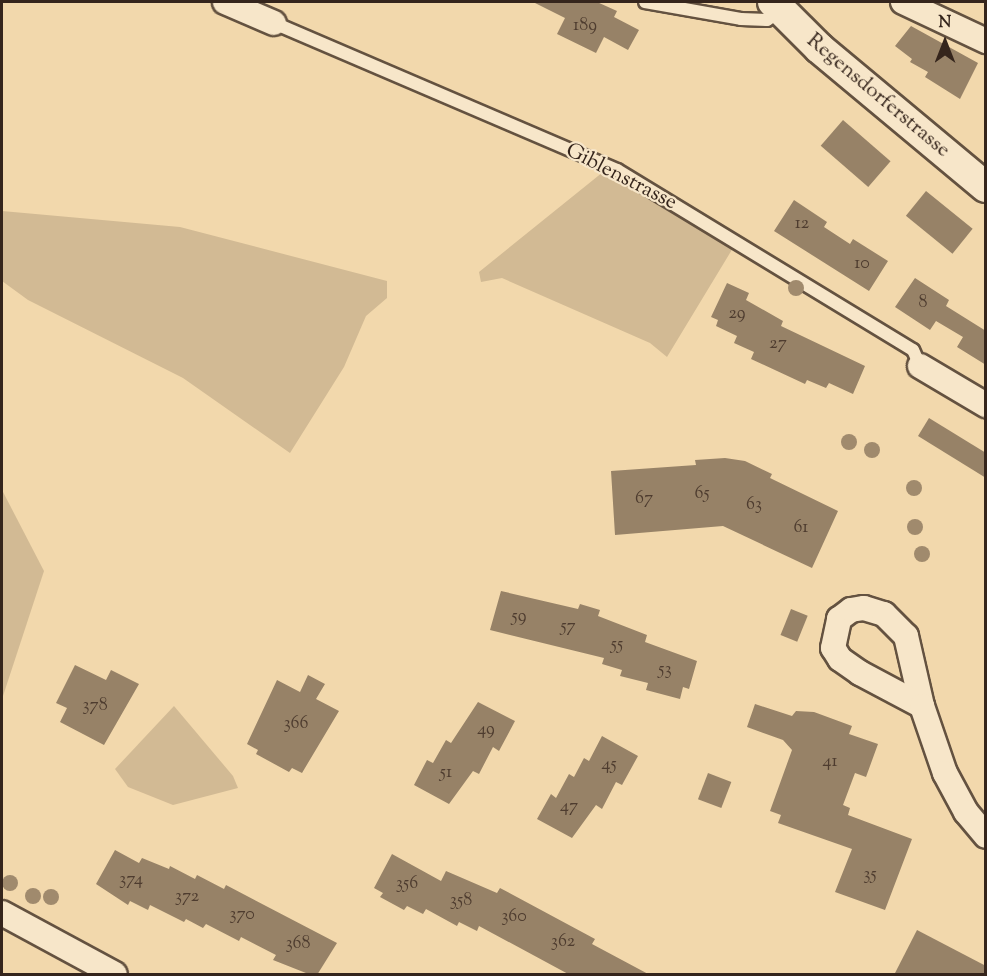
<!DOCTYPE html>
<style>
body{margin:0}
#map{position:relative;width:987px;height:976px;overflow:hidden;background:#f2d8ac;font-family:"Sorts Mill Goudy",serif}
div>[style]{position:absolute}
.green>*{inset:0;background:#d2ba94}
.building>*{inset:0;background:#978267;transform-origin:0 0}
.roads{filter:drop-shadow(2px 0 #645240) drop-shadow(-2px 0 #645240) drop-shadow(0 2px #645240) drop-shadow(0 -2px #645240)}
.service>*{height:12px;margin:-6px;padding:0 6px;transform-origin:6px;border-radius:6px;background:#f7e6c9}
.minor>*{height:24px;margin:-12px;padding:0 12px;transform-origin:12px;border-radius:12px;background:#f7e6c9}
.tertiary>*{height:30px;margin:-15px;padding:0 15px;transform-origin:15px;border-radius:15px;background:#f7e6c9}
.trees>*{width:16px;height:16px;margin:-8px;border-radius:50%;background:#a08a6d}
span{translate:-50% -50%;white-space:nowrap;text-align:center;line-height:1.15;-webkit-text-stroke:4.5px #f7e6c9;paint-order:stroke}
.number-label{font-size:18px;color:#4e3c2f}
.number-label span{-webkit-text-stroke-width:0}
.street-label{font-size:21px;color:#35251c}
.frame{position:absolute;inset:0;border:3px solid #35251c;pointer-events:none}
.north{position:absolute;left:915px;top:12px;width:60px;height:60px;-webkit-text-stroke:4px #f7e6c9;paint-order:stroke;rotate:0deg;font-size:16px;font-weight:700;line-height:24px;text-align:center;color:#35251c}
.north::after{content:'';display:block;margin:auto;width:21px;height:27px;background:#35251c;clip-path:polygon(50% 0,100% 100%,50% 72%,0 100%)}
</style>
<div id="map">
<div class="green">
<div style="clip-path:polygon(603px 172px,733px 248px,667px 357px,650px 343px,502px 278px,481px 282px,479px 272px)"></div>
<div style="clip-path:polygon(2px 211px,180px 227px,387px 281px,387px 298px,366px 316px,344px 367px,290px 453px,183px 378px,28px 300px,2px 281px)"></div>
<div style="clip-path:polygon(2px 490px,44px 571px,2px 699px)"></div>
<div style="clip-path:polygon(174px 706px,233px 776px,238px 788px,173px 805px,128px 787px,115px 769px)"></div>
</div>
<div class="building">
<div style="clip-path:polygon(533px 2px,597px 2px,617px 11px,614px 17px,639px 30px,628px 50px,604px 37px,596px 53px,557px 34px,565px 18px)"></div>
<div style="clip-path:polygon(911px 26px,978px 63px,960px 99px,925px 77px,928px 72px,910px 62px,912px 59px,895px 46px)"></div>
<div style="left:843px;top:120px;width:63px;height:34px;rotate:41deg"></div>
<div style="left:926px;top:191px;width:60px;height:32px;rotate:39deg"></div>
<div style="clip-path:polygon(794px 200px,827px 222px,824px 227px,850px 244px,853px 239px,888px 261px,869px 291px,774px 231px)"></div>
<div style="clip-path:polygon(915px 278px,949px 300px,946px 306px,986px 331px,986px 365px,957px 347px,963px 337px,936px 321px,930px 330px,895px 307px)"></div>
<div style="clip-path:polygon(727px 283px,749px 293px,746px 300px,783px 321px,781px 326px,865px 366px,853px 394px,829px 383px,826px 388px,807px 380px,805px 384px,751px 359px,754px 352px,734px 343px,737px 336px,716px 326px,718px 320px,711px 317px)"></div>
<div style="clip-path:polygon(929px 418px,986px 453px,986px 478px,918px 436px)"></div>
<div style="clip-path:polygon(725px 458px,745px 461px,772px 474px,770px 478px,838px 511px,812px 568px,723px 526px,615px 535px,611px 471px,696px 465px,695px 460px)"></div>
<div style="clip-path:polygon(501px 591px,578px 609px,580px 604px,600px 610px,598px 616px,647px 635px,645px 642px,697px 661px,689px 689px,683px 687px,680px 699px,646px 690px,648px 683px,620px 676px,622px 670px,602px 664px,604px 658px,490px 630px)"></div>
<div style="left:791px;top:609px;width:18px;height:28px;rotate:22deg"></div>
<div style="clip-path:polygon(75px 665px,106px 680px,111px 670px,139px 684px,104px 745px,60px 722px,67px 708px,56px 703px)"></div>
<div style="clip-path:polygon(308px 675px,325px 684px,316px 699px,339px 711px,302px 773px,292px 768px,289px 772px,256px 754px,258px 750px,247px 744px,277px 680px,300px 692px)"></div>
<div style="clip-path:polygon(478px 702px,515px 721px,499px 751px,493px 747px,479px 774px,473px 771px,449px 804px,414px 785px,427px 760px,433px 763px,446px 740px,451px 743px)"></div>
<div style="clip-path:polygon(755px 704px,792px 716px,796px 711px,814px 712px,852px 726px,849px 734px,878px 744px,866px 777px,855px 773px,843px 805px,850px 808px,848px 815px,912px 839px,885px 910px,835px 892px,852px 849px,778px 823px,781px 815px,770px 811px,792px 750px,783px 740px,747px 727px)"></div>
<div style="clip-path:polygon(602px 736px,638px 756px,622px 785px,616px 782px,602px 809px,596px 805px,572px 838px,537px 819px,551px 794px,556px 798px,569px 774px,574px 777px,584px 758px,589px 761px)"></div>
<div style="left:708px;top:773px;width:25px;height:28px;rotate:21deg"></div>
<div style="clip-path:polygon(115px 850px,139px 863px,142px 858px,169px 869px,170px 866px,195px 879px,197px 875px,224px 889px,226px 885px,337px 943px,317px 975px,311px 975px,273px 960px,276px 955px,241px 937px,239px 941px,206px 924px,203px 928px,186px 919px,184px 922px,150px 905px,148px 910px,130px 901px,128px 905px,96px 884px)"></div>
<div style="clip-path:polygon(392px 854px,441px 881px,446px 871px,497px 893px,500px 888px,595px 939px,592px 944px,650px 975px,570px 975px,479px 926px,477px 931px,459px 922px,457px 926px,426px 909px,423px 914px,407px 906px,404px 910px,380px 897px,383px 893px,374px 888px)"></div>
<div style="clip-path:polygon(917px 930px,986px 966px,986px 975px,894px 975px)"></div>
</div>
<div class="roads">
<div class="service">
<div style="left:645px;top:2px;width:97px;rotate:10deg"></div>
<div style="left:741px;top:19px;width:26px;rotate:2deg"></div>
<div style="left:767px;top:20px;width:16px;rotate:-35deg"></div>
<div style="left:274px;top:23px;width:373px;rotate:23.2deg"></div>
<div style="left:617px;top:170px;width:346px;rotate:31.3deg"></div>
<div style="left:913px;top:350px;width:17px;rotate:66deg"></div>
</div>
<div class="minor">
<div style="left:225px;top:2px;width:53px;rotate:23.2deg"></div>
<div style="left:903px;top:2px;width:92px;rotate:25.2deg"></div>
<div style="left:920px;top:366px;width:77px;rotate:30.6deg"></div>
<div style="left:864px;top:608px;width:21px;rotate:17deg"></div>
<div style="left:884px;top:614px;width:31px;rotate:45deg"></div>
<div style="left:906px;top:636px;width:72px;rotate:77.1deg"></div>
<div style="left:922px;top:706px;width:70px;rotate:-152deg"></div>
<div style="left:860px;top:673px;width:24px;rotate:-145deg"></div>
<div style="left:840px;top:659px;width:13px;rotate:-122deg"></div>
<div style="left:833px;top:648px;width:30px;rotate:-78deg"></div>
<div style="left:839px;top:619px;width:15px;rotate:-37deg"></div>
<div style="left:851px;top:610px;width:13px;rotate:-9deg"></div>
<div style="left:922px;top:706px;width:71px;rotate:71.1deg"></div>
<div style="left:945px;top:773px;width:44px;rotate:61.7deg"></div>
<div style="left:966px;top:812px;width:31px;rotate:50deg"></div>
<div style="left:2px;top:913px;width:128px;rotate:28.4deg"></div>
</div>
<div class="tertiary">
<div style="left:773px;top:2px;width:65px;rotate:45deg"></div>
<div style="left:819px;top:48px;width:217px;rotate:39.8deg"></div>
</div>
</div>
<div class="trees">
<div style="left:796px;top:288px"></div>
<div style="left:849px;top:442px"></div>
<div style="left:872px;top:450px"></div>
<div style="left:914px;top:488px"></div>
<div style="left:915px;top:527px"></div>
<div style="left:922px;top:554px"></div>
<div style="left:10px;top:883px"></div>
<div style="left:33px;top:896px"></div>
<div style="left:51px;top:897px"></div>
</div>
<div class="number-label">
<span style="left:585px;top:26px">189</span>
<span style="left:802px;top:224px">12</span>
<span style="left:862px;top:264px">10</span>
<span style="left:923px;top:303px">8</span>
<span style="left:737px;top:314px">29</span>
<span style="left:778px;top:344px">27</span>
<span style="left:702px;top:494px">65</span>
<span style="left:644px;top:499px">67</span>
<span style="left:754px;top:505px">63</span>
<span style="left:801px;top:528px">61</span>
<span style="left:519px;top:617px">59</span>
<span style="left:568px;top:627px">57</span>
<span style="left:617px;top:645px">55</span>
<span style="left:665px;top:670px">53</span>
<span style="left:95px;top:706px">378</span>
<span style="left:296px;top:724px">366</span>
<span style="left:486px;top:730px">49</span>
<span style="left:830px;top:762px">41</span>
<span style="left:609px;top:765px">45</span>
<span style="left:446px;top:773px">51</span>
<span style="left:569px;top:807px">47</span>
<span style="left:870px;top:875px">35</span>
<span style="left:131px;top:880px">374</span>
<span style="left:407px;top:884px">356</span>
<span style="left:187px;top:897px">372</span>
<span style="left:461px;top:901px">358</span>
<span style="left:242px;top:915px">370</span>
<span style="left:514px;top:917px">360</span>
<span style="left:563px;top:942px">362</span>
<span style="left:298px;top:944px">368</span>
</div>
<div class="street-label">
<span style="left:878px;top:96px;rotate:40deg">Regensdorferstrasse</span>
<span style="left:621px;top:177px;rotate:27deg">Giblenstrasse</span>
</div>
<div class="frame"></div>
<div class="north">N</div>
</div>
